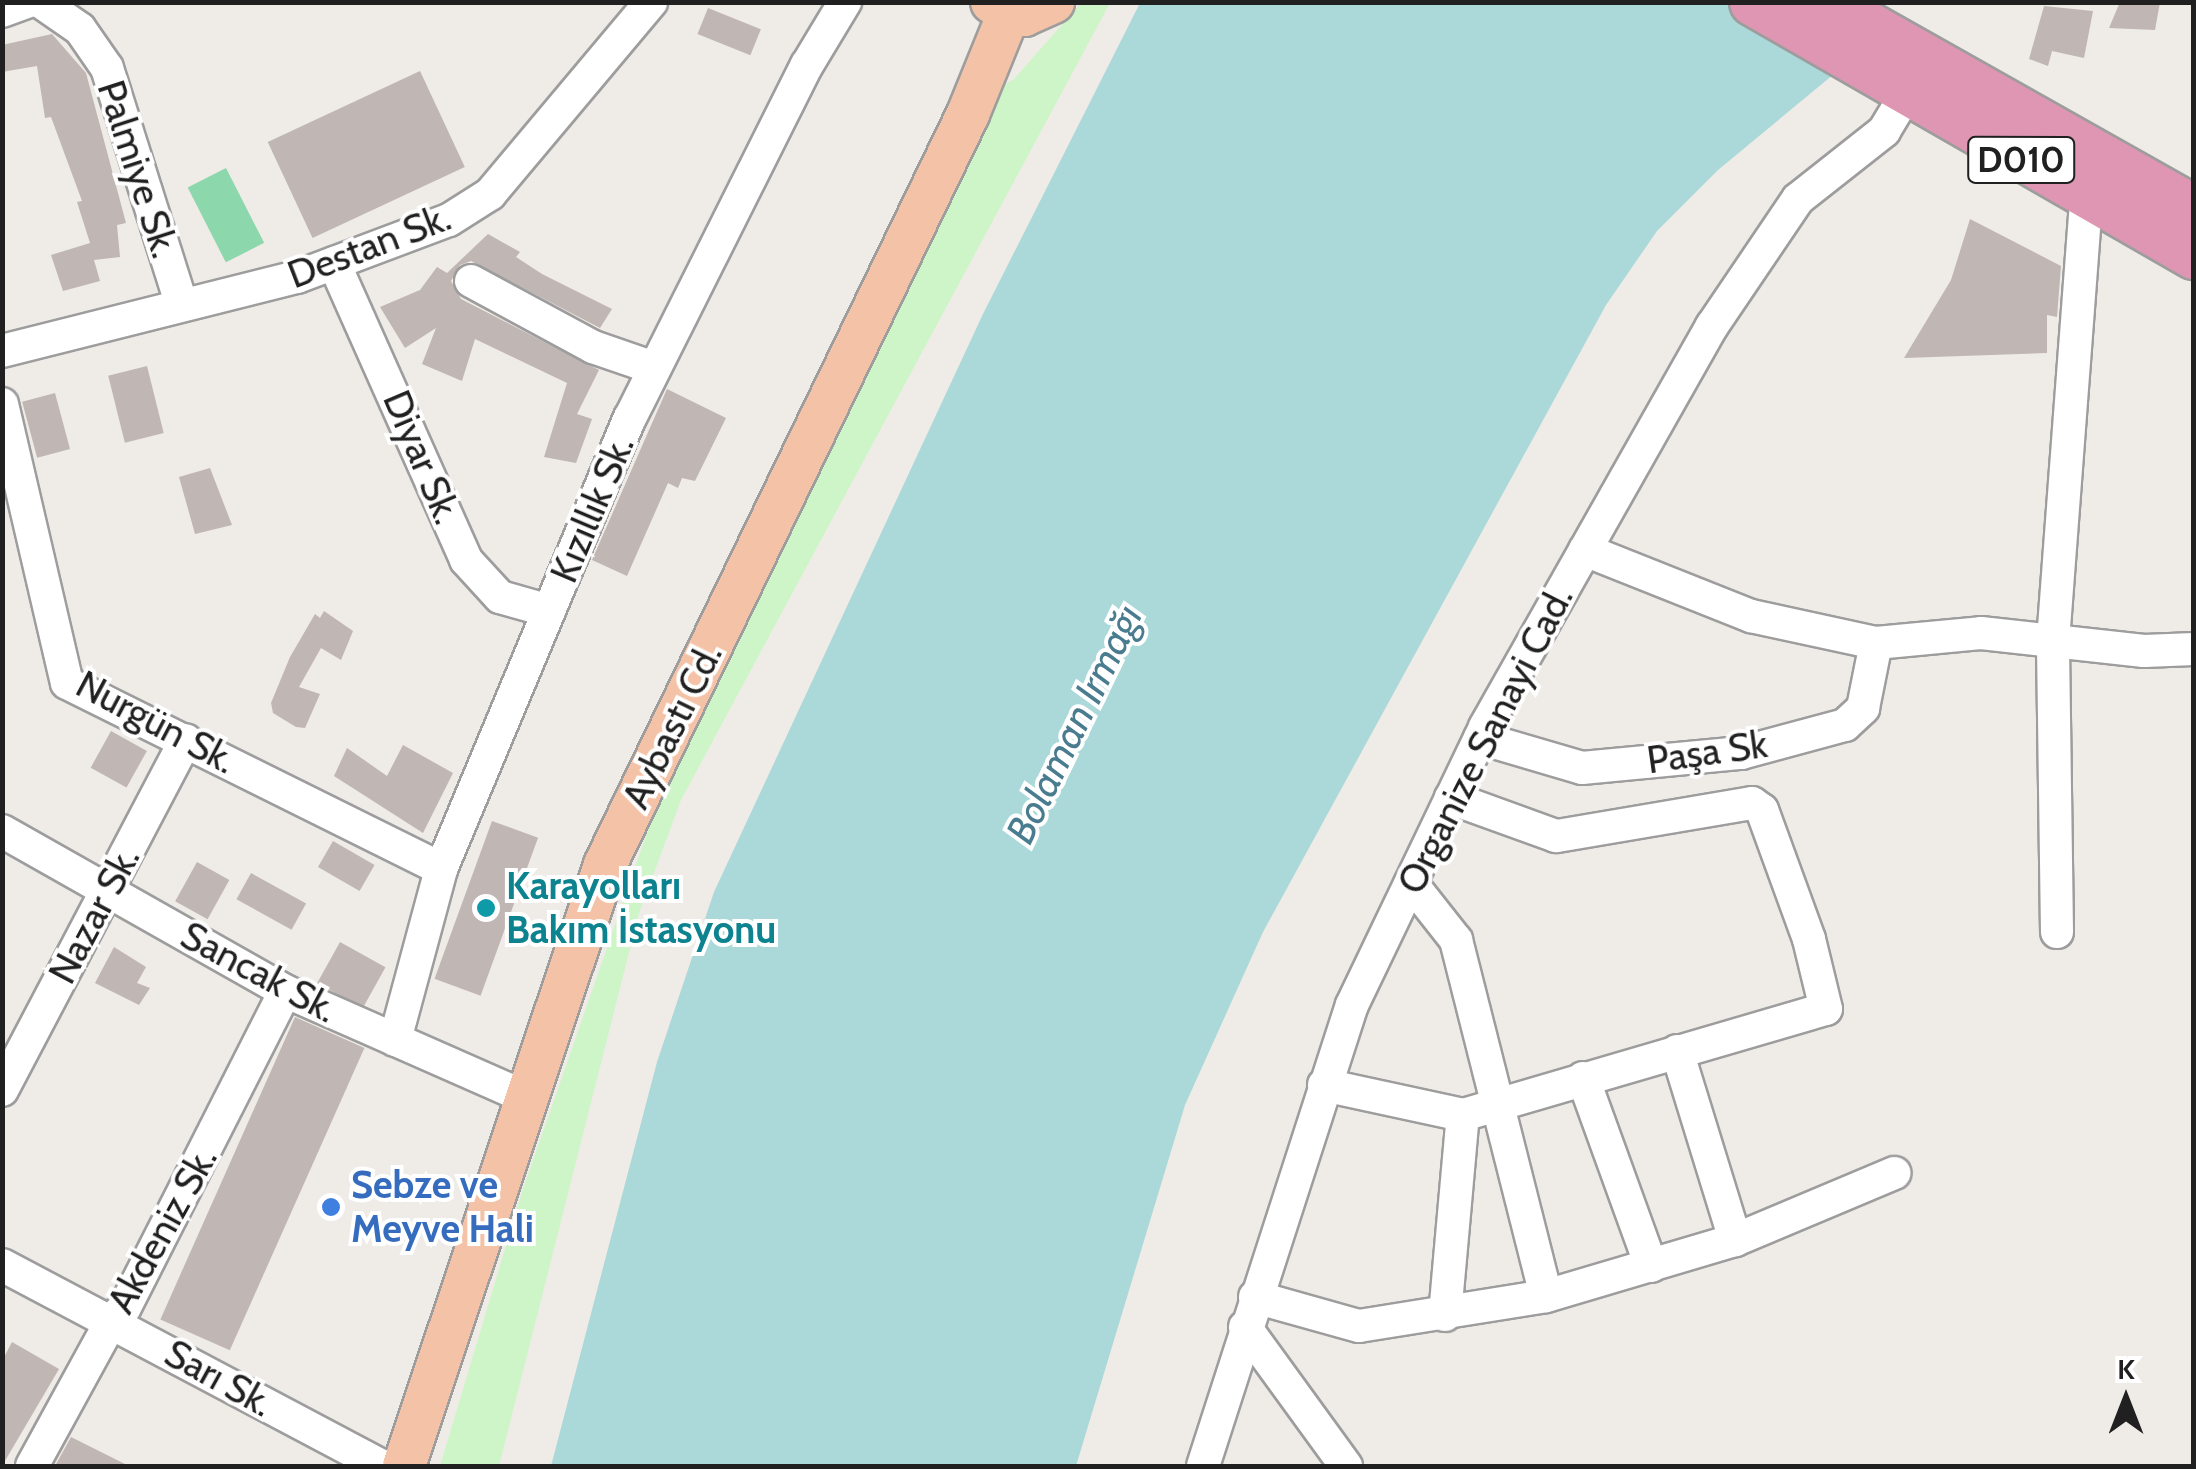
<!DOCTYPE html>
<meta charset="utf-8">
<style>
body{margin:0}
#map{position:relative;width:2196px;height:1469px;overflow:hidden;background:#efebe7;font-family:Cabin,sans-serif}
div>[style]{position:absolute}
.park>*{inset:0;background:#cef5c8}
.pitch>*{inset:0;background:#8cd7ab;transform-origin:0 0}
.water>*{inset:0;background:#abd8d9}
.building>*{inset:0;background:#c0b6b4;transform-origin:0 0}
.roads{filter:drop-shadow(2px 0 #9d9d9d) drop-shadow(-2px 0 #9d9d9d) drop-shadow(0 2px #9d9d9d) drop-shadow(0 -2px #9d9d9d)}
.minor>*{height:32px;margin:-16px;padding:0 16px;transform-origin:16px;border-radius:16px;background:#fff}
.major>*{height:42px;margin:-21px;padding:0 21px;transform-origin:21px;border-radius:21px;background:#f4c3a7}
.highway>*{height:48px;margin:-24px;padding:0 24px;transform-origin:24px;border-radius:24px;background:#df96b3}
.dots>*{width:28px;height:28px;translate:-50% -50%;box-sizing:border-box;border:5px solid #fff;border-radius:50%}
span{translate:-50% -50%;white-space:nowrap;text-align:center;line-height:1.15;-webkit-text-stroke:8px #fff;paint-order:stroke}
.shield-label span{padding:2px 8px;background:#fff;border:2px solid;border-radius:8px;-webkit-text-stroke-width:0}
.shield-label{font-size:35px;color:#202020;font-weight:700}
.street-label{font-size:38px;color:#202020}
.culture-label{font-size:38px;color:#0d838f;font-weight:700}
.left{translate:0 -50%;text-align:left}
.shop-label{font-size:38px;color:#366cbe;font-weight:700}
.water-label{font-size:40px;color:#4a7c90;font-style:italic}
.frame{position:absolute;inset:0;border:5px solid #202020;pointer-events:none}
.north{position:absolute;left:2076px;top:1349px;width:100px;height:100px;-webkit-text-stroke:8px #fff;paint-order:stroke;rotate:0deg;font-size:28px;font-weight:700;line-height:40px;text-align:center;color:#202020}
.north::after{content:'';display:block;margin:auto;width:35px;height:45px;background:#202020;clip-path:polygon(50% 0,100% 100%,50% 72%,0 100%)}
</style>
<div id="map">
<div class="park">
<div style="clip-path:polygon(1081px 3px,1110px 3px,681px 800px,639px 913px,499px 1466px,440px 1466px,522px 1192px,648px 830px,770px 560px,998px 88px,1014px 79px)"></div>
</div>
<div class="pitch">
<div style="left:226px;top:168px;width:84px;height:43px;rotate:63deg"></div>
</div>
<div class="water">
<div style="clip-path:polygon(1140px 3px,1846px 3px,1834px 74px,1718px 170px,1657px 231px,1606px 305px,1263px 932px,1185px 1105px,1076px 1466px,551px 1466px,657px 1062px,714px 892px,983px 314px)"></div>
</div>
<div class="building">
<div style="clip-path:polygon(2120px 2px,2160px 2px,2155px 30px,2109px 28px)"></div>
<div style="clip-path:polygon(2044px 6px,2093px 11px,2084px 58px,2052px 51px,2048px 66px,2029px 59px)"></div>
<div style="left:708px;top:8px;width:57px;height:28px;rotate:22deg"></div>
<div style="clip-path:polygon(52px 34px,86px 73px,126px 223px,117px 225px,120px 257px,94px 260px,100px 281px,63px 291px,51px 255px,90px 243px,77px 202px,82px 201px,51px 117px,45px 118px,37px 66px,2px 72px,2px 45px)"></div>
<div style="left:420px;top:71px;width:106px;height:168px;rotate:65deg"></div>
<div style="clip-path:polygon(1970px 219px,2061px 266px,2057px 317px,2047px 315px,2047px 353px,1904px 358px,1951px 280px)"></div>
<div style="clip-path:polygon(488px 234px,520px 252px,516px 257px,542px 274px,612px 309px,600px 328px,471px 261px,460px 265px,451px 281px,461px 299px,599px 370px,577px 414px,592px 419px,576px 463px,544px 457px,567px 383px,475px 339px,462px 381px,422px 364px,436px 328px,405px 348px,380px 307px,420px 290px,437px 267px,447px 273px)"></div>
<div style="left:147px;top:366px;width:69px;height:40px;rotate:76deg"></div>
<div style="clip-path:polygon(667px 389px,726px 418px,695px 481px,682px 478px,678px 488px,668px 483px,627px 576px,592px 560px)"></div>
<div style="left:55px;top:393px;width:58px;height:34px;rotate:75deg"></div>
<div style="clip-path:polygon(210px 468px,232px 525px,195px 534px,179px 477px)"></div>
<div style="clip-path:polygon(324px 611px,353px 631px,341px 660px,321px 648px,299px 687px,320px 694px,305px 728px,296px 727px,273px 713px,271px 703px,290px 657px,315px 614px,320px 618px)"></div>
<div style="left:111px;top:731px;width:41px;height:42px;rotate:29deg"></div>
<div style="clip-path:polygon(403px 745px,453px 773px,423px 833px,334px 776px,347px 748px,387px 776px)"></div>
<div style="left:492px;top:821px;width:49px;height:168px;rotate:20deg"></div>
<div style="left:333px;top:841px;width:48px;height:30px;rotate:30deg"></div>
<div style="left:197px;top:862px;width:37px;height:45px;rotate:29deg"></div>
<div style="left:251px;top:873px;width:63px;height:30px;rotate:29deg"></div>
<div style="left:340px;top:942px;width:52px;height:47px;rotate:29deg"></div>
<div style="clip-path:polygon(114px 947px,146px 967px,137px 983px,150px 988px,139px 1005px,95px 983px)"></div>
<div style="left:295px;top:1017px;width:76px;height:331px;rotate:24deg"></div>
<div style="clip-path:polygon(12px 1342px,59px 1369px,2px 1466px,2px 1361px)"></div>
<div style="clip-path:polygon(71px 1437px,129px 1466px,55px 1466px)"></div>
</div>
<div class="roads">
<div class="minor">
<div style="left:41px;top:2px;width:47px;rotate:34.7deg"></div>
<div style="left:80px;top:29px;width:47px;rotate:55.3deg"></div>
<div style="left:107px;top:68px;width:246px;rotate:72.5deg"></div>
<div style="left:2px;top:11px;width:27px;rotate:-20deg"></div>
<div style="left:334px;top:263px;width:325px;rotate:66deg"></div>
<div style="left:466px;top:560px;width:50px;rotate:47.4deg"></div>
<div style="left:500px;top:597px;width:51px;rotate:15.9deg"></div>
<div style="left:471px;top:281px;width:139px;rotate:28.4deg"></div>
<div style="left:593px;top:347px;width:65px;rotate:19deg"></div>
<div style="left:2px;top:351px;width:304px;rotate:-14.1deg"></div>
<div style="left:297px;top:277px;width:162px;rotate:-20.6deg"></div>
<div style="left:449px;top:220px;width:49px;rotate:-32.4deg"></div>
<div style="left:490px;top:194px;width:251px;rotate:-50deg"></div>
<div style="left:2px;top:404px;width:286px;rotate:76.9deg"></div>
<div style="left:67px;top:683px;width:418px;rotate:26.4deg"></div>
<div style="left:1585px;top:550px;width:179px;rotate:21.7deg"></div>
<div style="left:1751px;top:616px;width:128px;rotate:12.2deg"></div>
<div style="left:1876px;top:643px;width:105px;rotate:-5.4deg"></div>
<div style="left:1981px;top:633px;width:164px;rotate:6.3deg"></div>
<div style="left:2144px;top:651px;width:50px;rotate:-2.3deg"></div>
<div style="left:1480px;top:738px;width:106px;rotate:16.4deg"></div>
<div style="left:1582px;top:768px;width:160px;rotate:-5.4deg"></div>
<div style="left:1741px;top:753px;width:108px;rotate:-15.1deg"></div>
<div style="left:1845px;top:725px;width:25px;rotate:-43deg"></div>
<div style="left:1863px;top:708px;width:66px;rotate:-78.7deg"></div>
<div style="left:2px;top:831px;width:325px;rotate:29.5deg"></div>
<div style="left:285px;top:991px;width:260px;rotate:23.8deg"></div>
<div style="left:1411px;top:883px;width:73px;rotate:51.7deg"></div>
<div style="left:1456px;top:940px;width:367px;rotate:75.8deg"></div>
<div style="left:2057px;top:932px;width:291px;rotate:-90.8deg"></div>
<div style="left:2053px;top:641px;width:444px;rotate:-85.7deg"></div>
<div style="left:395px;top:1040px;width:177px;rotate:-74.9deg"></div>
<div style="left:441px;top:869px;width:489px;rotate:-67.3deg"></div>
<div style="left:630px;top:418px;width:395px;rotate:-63.4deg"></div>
<div style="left:807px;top:65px;width:74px;rotate:-58.9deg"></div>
<div style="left:1677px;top:1051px;width:198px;rotate:72.9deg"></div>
<div style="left:1583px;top:1078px;width:200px;rotate:70.1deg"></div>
<div style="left:1324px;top:1085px;width:142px;rotate:12.2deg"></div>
<div style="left:1463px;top:1115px;width:378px;rotate:-16.3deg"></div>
<div style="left:1826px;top:1009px;width:72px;rotate:-103.7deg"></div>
<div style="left:1809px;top:939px;width:137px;rotate:-110deg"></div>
<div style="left:1762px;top:810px;width:12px;rotate:-145deg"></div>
<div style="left:1752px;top:803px;width:199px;rotate:170.4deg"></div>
<div style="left:1556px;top:836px;width:112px;rotate:-160.1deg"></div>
<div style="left:2px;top:1090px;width:395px;rotate:-62.3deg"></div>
<div style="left:2px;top:1265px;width:429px;rotate:27.9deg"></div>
<div style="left:1255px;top:1297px;width:108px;rotate:15.6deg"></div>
<div style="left:1359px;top:1326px;width:189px;rotate:-9.1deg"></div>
<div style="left:1546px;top:1296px;width:197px;rotate:-16.5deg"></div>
<div style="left:1735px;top:1240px;width:173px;rotate:-22.8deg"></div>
<div style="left:1445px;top:1315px;width:201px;rotate:-84.9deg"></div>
<div style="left:1245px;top:1327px;width:172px;rotate:54deg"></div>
<div style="left:32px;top:1466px;width:166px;rotate:-61.3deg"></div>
<div style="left:112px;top:1320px;width:18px;rotate:-45deg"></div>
<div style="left:125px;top:1307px;width:354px;rotate:-63.1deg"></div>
<div style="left:1203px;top:1466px;width:484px;rotate:-72.1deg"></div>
<div style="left:1352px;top:1005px;width:308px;rotate:-64.4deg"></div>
<div style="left:1485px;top:727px;width:461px;rotate:-60.5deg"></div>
<div style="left:1712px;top:326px;width:153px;rotate:-55.9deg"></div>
<div style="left:1798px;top:199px;width:110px;rotate:-38.3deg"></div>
<div style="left:1884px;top:131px;width:47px;rotate:-59deg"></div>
</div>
<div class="major">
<div style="left:992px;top:2px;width:35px;rotate:22deg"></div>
<div style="left:1024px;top:15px;width:32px;rotate:-24deg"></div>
<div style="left:404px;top:1466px;width:634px;rotate:-71.51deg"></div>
<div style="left:605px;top:865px;width:834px;rotate:-64.2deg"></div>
<div style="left:968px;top:114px;width:109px;rotate:-67.9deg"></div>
</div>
<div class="highway">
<div style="left:1754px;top:2px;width:508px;rotate:29.9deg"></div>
<div style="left:1825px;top:2px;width:424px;rotate:29.4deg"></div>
</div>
</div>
<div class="dots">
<div style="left:486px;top:908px;background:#0f9aa8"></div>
<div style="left:331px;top:1207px;background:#3f7fe0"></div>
</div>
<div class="shield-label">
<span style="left:2021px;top:160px">D010</span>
</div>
<div class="street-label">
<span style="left:138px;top:169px;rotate:72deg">Palmiye Sk.</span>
<span style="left:369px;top:246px;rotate:-21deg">Destan Sk.</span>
<span style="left:422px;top:457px;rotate:67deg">Diyar Sk.</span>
<span style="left:592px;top:509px;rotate:-67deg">Kızıllık Sk.</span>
<span style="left:156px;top:722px;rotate:28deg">Nurgün Sk.</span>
<span style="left:672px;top:726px;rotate:-64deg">Aybastı Cd.</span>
<span style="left:1485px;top:740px;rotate:-63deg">Organize Sanayi Cad.</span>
<span style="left:1707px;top:752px;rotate:-8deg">Paşa Sk</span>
<span style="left:94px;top:915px;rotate:-62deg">Nazar Sk.</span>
<span style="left:259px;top:972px;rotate:28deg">Sancak Sk.</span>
<span style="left:162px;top:1230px;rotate:-61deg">Akdeniz Sk.</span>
<span style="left:219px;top:1378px;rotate:29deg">Sarı Sk.</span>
</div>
<div class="culture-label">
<span class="left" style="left:506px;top:908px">Karayolları<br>Bakım İstasyonu</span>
</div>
<div class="shop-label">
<span class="left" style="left:351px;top:1207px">Sebze ve<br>Meyve Hali</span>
</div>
<div class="water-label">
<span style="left:1074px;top:724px;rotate:-64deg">Bolaman Irmağı</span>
</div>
<div class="frame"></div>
<div class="north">K</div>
</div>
